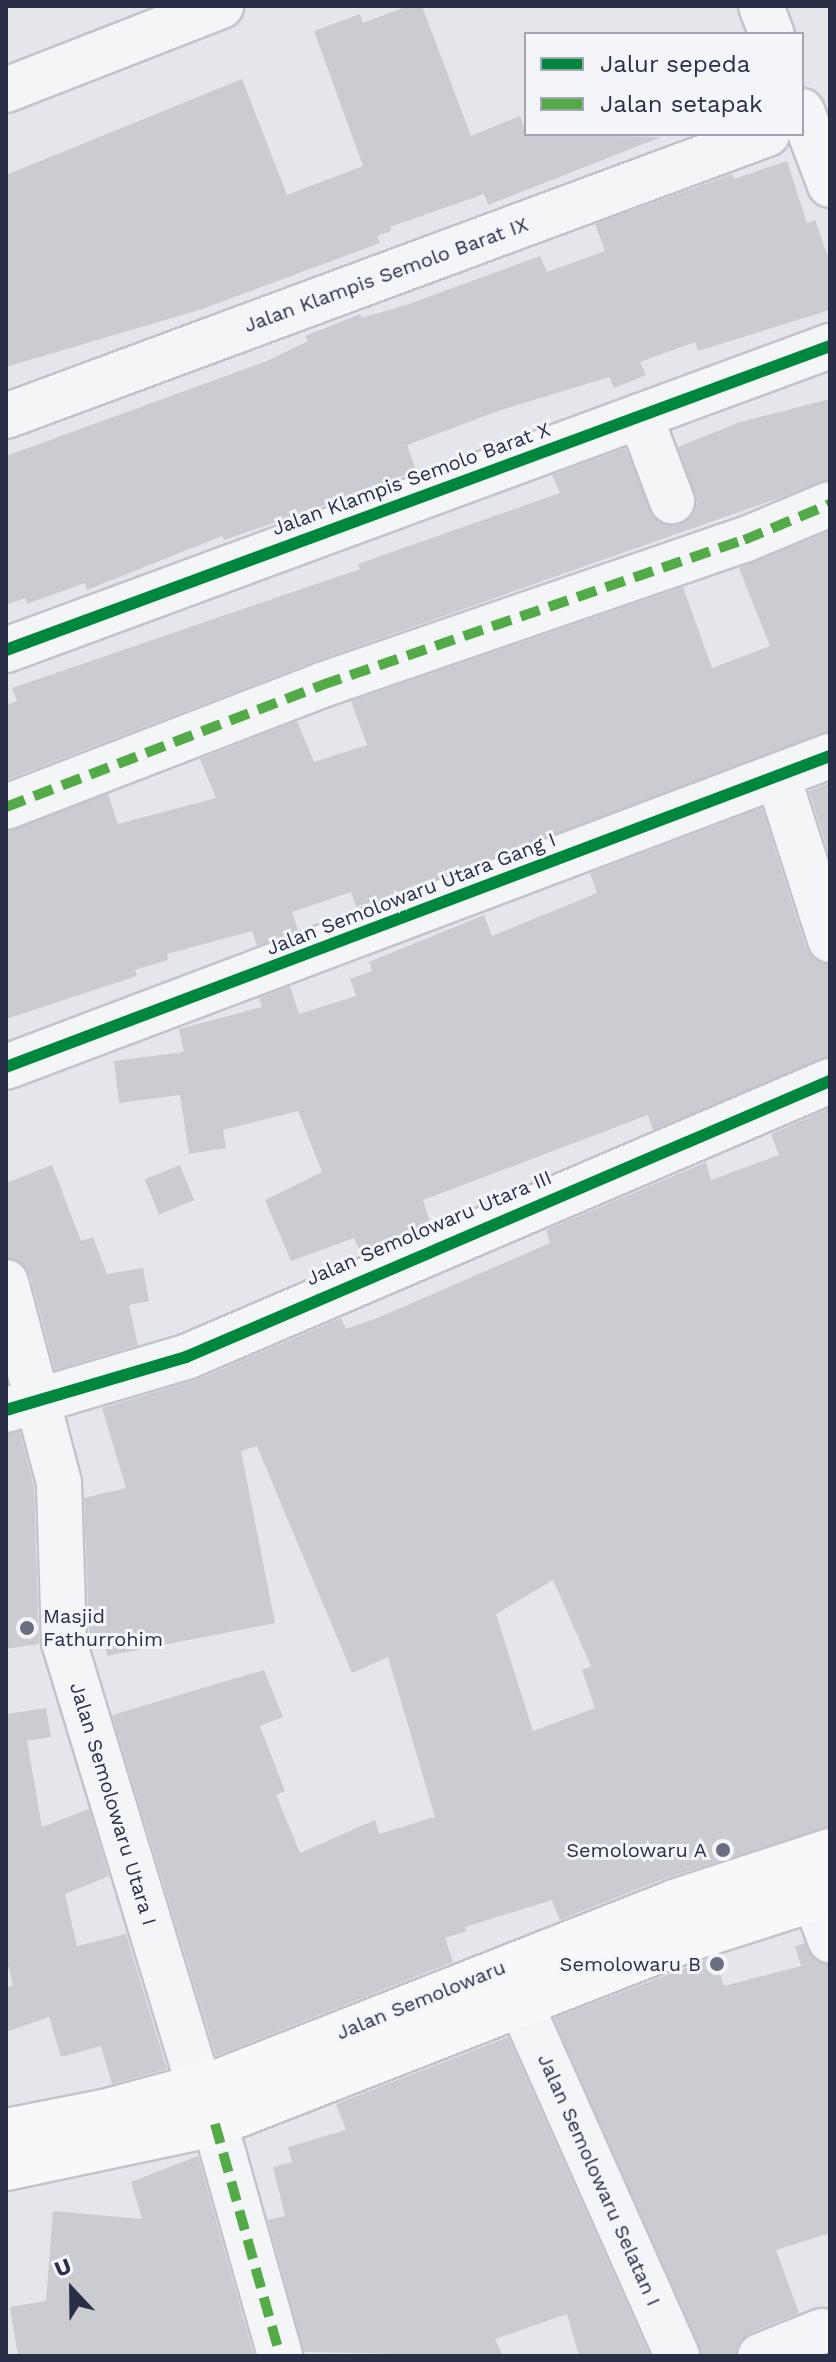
<!DOCTYPE html>
<style>
body{margin:0}
#map{position:relative;width:836px;height:2362px;overflow:hidden;background:#e5e6eb;font-family:"Work Sans",sans-serif}
div>[style]{position:absolute}
.building>*{inset:0;background:#cbccd1;transform-origin:0 0}
.roads{filter:drop-shadow(2px 0 #c3c4c9) drop-shadow(-2px 0 #c3c4c9) drop-shadow(0 2px #c3c4c9) drop-shadow(0 -2px #c3c4c9)}
.minor>*{height:44px;margin:-22px;padding:0 22px;transform-origin:22px;border-radius:22px;background:#f4f5f7}
.major>*{height:44px;margin:-22px;padding:0 22px;transform-origin:22px;border-radius:22px;background:#f8f8f9}
.quiet>*{height:10px;margin-top:-5px;transform-origin:0;background:repeating-linear-gradient(90deg,#53ab47 0 20px,transparent 0 30px)}
.cycleway>*{height:12px;margin:-6px;padding:0 6px;transform-origin:6px;border-radius:6px;background:#00873e}
.dots>*{width:22px;height:22px;translate:-50% -50%;box-sizing:border-box;border:4px solid #f3f5f9;border-radius:50%}
span{translate:-50% -50%;white-space:nowrap;text-align:center;line-height:1.15;-webkit-text-stroke:6px #f3f5f9;paint-order:stroke}
.street-label{font-size:20px;color:#282f47}
.poi-label{font-size:20px;color:#282f47}
.left{translate:0 -50%;text-align:left}
.right{translate:-100% -50%;text-align:right}
.frame{position:absolute;inset:0;border:8px solid #282f47;pointer-events:none}
.legend{position:absolute;left:524px;top:32px;width:280px;height:104px;box-sizing:border-box;background:#f3f5f9;border:2px solid #a2a6b2;margin:0;padding:10px 14px;list-style:none;font-size:24px;color:#282f47}
.legend li{display:flex;align-items:center;gap:16px;height:40px}
.legend b{width:40px;border:2px solid #a2a6b2}
.north{position:absolute;left:32px;top:2250px;width:80px;height:80px;-webkit-text-stroke:6px #f3f5f9;paint-order:stroke;rotate:338deg;font-size:22px;font-weight:700;line-height:32px;text-align:center;color:#282f47}
.north::after{content:'';display:block;margin:auto;width:28px;height:36px;background:#282f47;clip-path:polygon(50% 0,100% 100%,50% 72%,0 100%)}
</style>
<div id="map">
<div class="building">
<div style="clip-path:polygon(408px 6px,422px 6px,471px 136px,520px 116px,526px 134px,661px 137px,488px 205px,484px 194px,390px 227px,391px 231px,377px 236px,380px 243px,202px 309px,6px 367px,6px 175px,242px 79px,287px 195px,363px 166px,314px 31px,360px 14px,363px 23px)"></div>
<div style="clip-path:polygon(787px 161px,807px 223px,815px 220px,830px 262px,830px 310px,698px 351px,695px 342px,640px 362px,646px 375px,614px 388px,609px 377px,498px 411px,407px 445px,416px 470px,363px 492px,224px 540px,222px 536px,87px 590px,85px 583px,27px 604px,25px 598px,6px 605px,6px 456px,267px 361px,308px 341px,305px 336px,360px 314px,362px 318px,409px 304px,540px 256px,547px 272px,605px 251px,595px 224px,732px 174px,734px 179px)"></div>
<div style="clip-path:polygon(830px 399px,830px 480px,313px 662px,6px 780px,6px 705px,17px 701px,12px 688px,360px 569px,358px 564px,560px 493px,552px 475px,625px 448px,656px 520px,680px 525px,697px 504px,678px 447px,740px 422px)"></div>
<div style="clip-path:polygon(830px 531px,830px 732px,386px 897px,356px 907px,351px 892px,292px 912px,298px 930px,257px 946px,252px 931px,167px 954px,168px 960px,135px 970px,137px 976px,6px 1019px,6px 831px,108px 794px,118px 824px,216px 798px,200px 759px,297px 721px,314px 762px,367px 745px,351px 701px,683px 587px,712px 668px,770px 646px,739px 568px)"></div>
<div style="clip-path:polygon(830px 783px,830px 858px,809px 791px)"></div>
<div style="clip-path:polygon(762px 808px,806px 948px,814px 959px,830px 964px,830px 1056px,653px 1130px,648px 1115px,423px 1200px,431px 1225px,361px 1254px,354px 1238px,291px 1261px,265px 1200px,322px 1172px,298px 1111px,223px 1130px,226px 1148px,189px 1154px,180px 1095px,119px 1103px,114px 1061px,184px 1052px,179px 1029px,262px 1007px,259px 998px,290px 986px,299px 1014px,356px 996px,350px 979px,372px 971px,369px 962px,484px 915px,492px 936px,597px 893px,590px 873px)"></div>
<div style="clip-path:polygon(evenodd,830px 1108px,830px 1827px,666px 1878px,560px 1920px,552px 1900px,465px 1927px,467px 1931px,445px 1938px,453px 1962px,216px 2056px,112px 1715px,264px 1670px,283px 1717px,260px 1726px,285px 1791px,276px 1795px,300px 1853px,375px 1820px,379px 1834px,435px 1817px,388px 1657px,352px 1673px,257px 1446px,241px 1451px,275px 1623px,107px 1656px,103px 1635px,89px 1637px,84px 1498px,126px 1488px,102px 1408px,196px 1380px,341px 1318px,346px 1329px,380px 1317px,550px 1243px,546px 1230px,706px 1162px,711px 1180px,779px 1155px,771px 1134px,830px 1108px,553px 1580px,591px 1666px,582px 1670px,595px 1708px,533px 1731px,496px 1614px,553px 1580px)"></div>
<div style="clip-path:polygon(52px 1165px,81px 1241px,93px 1237px,107px 1274px,143px 1268px,149px 1301px,129px 1305px,138px 1345px,55px 1370px,30px 1275px,23px 1264px,6px 1258px,6px 1183px)"></div>
<div style="left:180px;top:1165px;width:38px;height:38px;rotate:68deg"></div>
<div style="clip-path:polygon(20px 1432px,34px 1487px,39px 1644px,6px 1649px,6px 1434px)"></div>
<div style="clip-path:polygon(46px 1708px,51px 1737px,27px 1741px,42px 1827px,89px 1809px,109px 1876px,65px 1894px,77px 1946px,126px 1934px,167px 2069px,112px 2084px,101px 2046px,61px 2057px,49px 2017px,6px 2032px,6px 1988px,13px 1985px,6px 1957px,6px 1714px)"></div>
<div style="clip-path:polygon(805px 1943px,815px 1960px,830px 1964px,830px 2233px,776px 2250px,799px 2313px,750px 2333px,740px 2341px,736px 2356px,702px 2356px,554px 2018px,714px 1957px,724px 1986px,801px 1966px,795px 1946px)"></div>
<div style="clip-path:polygon(508px 2037px,650px 2356px,579px 2356px,567px 2314px,495px 2339px,503px 2356px,304px 2352px,268px 2220px,285px 2216px,273px 2167px,292px 2162px,288px 2147px,346px 2130px,336px 2104px)"></div>
<div style="clip-path:polygon(198px 2156px,254px 2356px,18px 2356px,10px 2307px,46px 2301px,53px 2211px,142px 2219px,131px 2182px)"></div>
</div>
<div class="roads">
<div class="minor">
<div style="left:761px;top:6px;width:30px;rotate:69deg"></div>
<div style="left:6px;top:90px;width:231px;rotate:-21.3deg"></div>
<div style="left:802px;top:111px;width:79px;rotate:69.3deg"></div>
<div style="left:6px;top:416px;width:812px;rotate:-20.33deg"></div>
<div style="left:640px;top:416px;width:91px;rotate:69.4deg"></div>
<div style="left:6px;top:650px;width:878px;rotate:-20.25deg"></div>
<div style="left:778px;top:777px;width:171px;rotate:72.3deg"></div>
<div style="left:6px;top:807px;width:339px;rotate:-21.1deg"></div>
<div style="left:322px;top:685px;width:446px;rotate:-19deg"></div>
<div style="left:744px;top:540px;width:93px;rotate:-22.7deg"></div>
<div style="left:6px;top:1067px;width:881px;rotate:-20.68deg"></div>
<div style="left:6px;top:1282px;width:208px;rotate:75.2deg"></div>
<div style="left:59px;top:1483px;width:159px;rotate:88.2deg"></div>
<div style="left:64px;top:1642px;width:465px;rotate:73.1deg"></div>
<div style="left:6px;top:1410px;width:188px;rotate:-16.4deg"></div>
<div style="left:186px;top:1357px;width:701px;rotate:-23.2deg"></div>
<div style="left:815px;top:1899px;width:44px;rotate:69.9deg"></div>
<div style="left:521px;top:2005px;width:384px;rotate:66deg"></div>
<div style="left:215px;top:2124px;width:241px;rotate:74.3deg"></div>
<div style="left:760px;top:2356px;width:67px;rotate:-22deg"></div>
</div>
<div class="major">
<div style="left:6px;top:2131px;width:100px;rotate:-11deg"></div>
<div style="left:104px;top:2112px;width:123px;rotate:-15.1deg"></div>
<div style="left:223px;top:2080px;width:485px;rotate:-21.5deg"></div>
<div style="left:674px;top:1902px;width:164px;rotate:-18.1deg"></div>
<div style="left:6px;top:2168px;width:214px;rotate:-11.9deg"></div>
<div style="left:215px;top:2124px;width:506px;rotate:-21.34deg"></div>
<div style="left:686px;top:1940px;width:151px;rotate:-17.7deg"></div>
</div>
</div>
<div class="quiet">
<div style="left:6px;top:807px;width:339px;rotate:-21.1deg"></div>
<div style="left:322px;top:685px;width:446px;rotate:-19deg"></div>
<div style="left:744px;top:540px;width:93px;rotate:-22.7deg"></div>
<div style="left:215px;top:2124px;width:241px;rotate:74.3deg"></div>
</div>
<div class="cycleway">
<div style="left:6px;top:650px;width:878px;rotate:-20.25deg"></div>
<div style="left:6px;top:1067px;width:881px;rotate:-20.68deg"></div>
<div style="left:6px;top:1410px;width:188px;rotate:-16.4deg"></div>
<div style="left:186px;top:1357px;width:701px;rotate:-23.2deg"></div>
</div>
<div class="dots">
<div style="left:27px;top:1628px;background:#6a6f80"></div>
<div style="left:723px;top:1850px;background:#6a6f80"></div>
<div style="left:717px;top:1964px;background:#6a6f80"></div>
</div>
<div class="street-label">
<span style="left:386px;top:275px;rotate:-20deg">Jalan Klampis Semolo Barat IX</span>
<span style="left:411px;top:479px;rotate:-20deg">Jalan Klampis Semolo Barat X</span>
<span style="left:411px;top:894px;rotate:-21deg">Jalan Semolowaru Utara Gang I</span>
<span style="left:429px;top:1228px;rotate:-23deg">Jalan Semolowaru Utara III</span>
<span style="left:113px;top:1804px;rotate:73deg">Jalan Semolowaru Utara I</span>
<span style="left:421px;top:2000px;rotate:-22deg">Jalan Semolowaru</span>
<span style="left:599px;top:2180px;rotate:66deg">Jalan Semolowaru Selatan I</span>
</div>
<div class="poi-label">
<span class="left" style="left:43px;top:1628px">Masjid<br>Fathurrohim</span>
<span class="right" style="left:707px;top:1850px">Semolowaru A</span>
<span class="right" style="left:701px;top:1964px">Semolowaru B</span>
</div>
<div class="frame"></div>
<ul class="legend">
<li><b style="height:10px;background:#00873e"></b>Jalur sepeda</li>
<li><b style="height:10px;background:#53ab47"></b>Jalan setapak</li>
</ul>
<div class="north">U</div>
</div>
